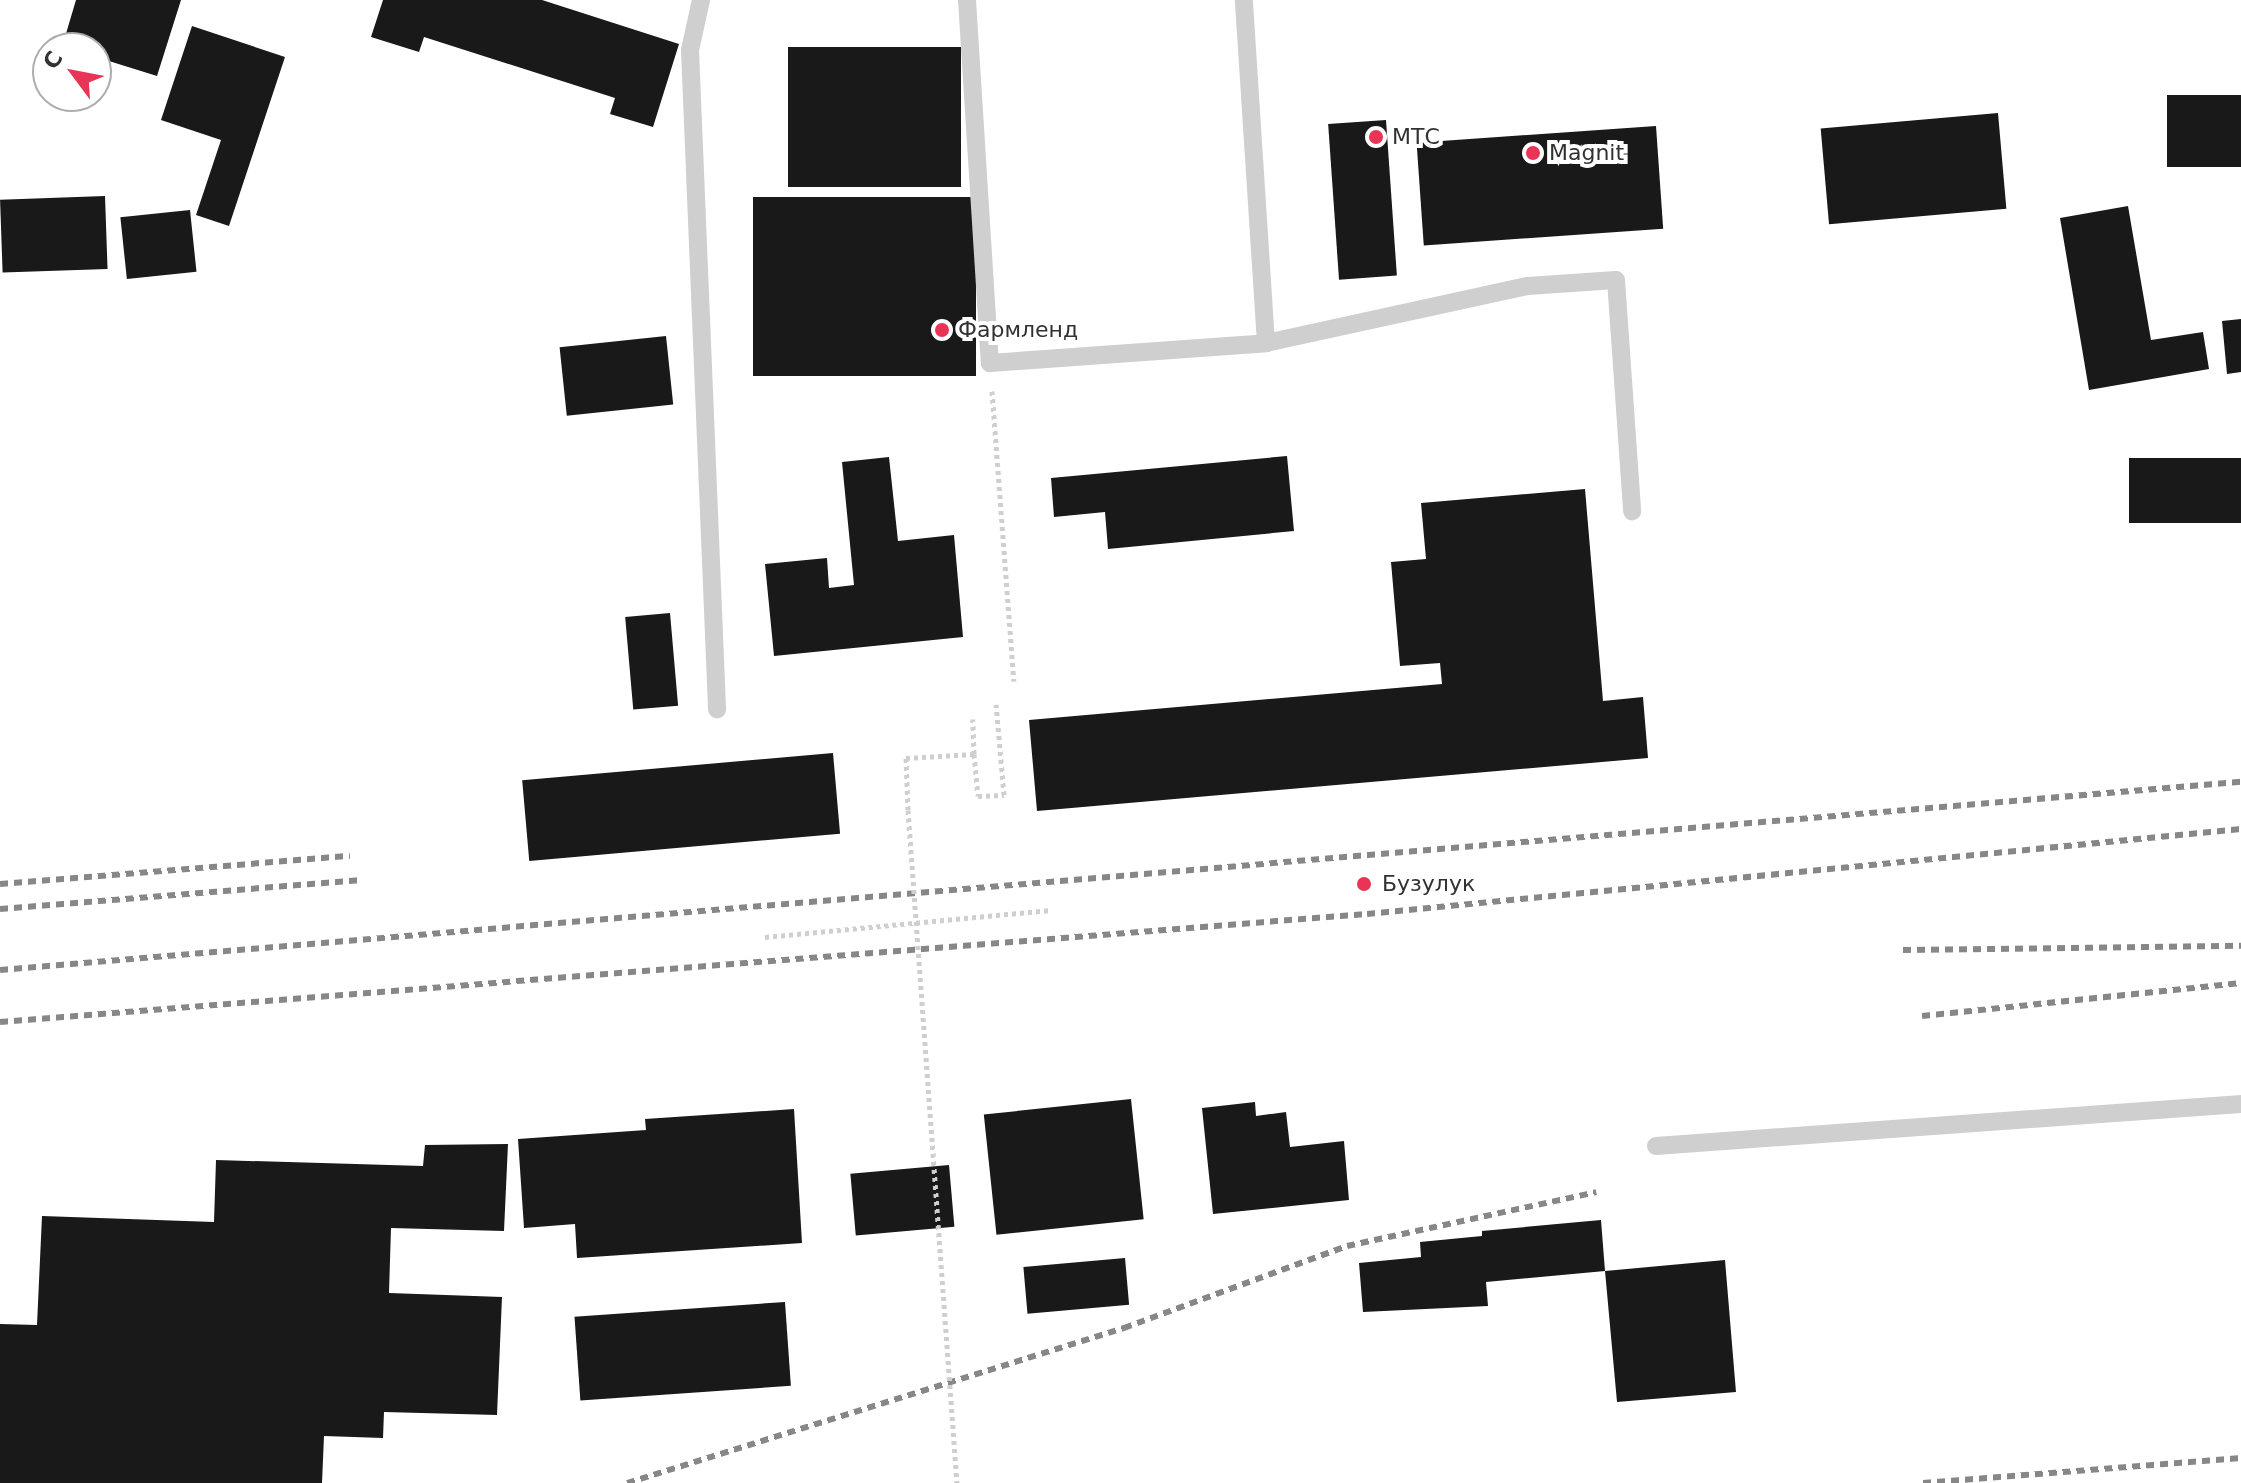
<!DOCTYPE html>
<meta charset="utf-8">
<style>
body{margin:0}
#map{position:relative;width:2241px;height:1483px;overflow:hidden;background:#fff;font-family:"DejaVu Sans",sans-serif}
div>[style]{position:absolute}
.building>*{inset:0;background:#191919;transform-origin:0 0}
.path>*{height:5px;margin-top:-2.5px;transform-origin:0;background:repeating-linear-gradient(90deg,#cfcfcf 0 4px,transparent 0 8px)}
.service>*{height:18px;margin:-9px;padding:0 9px;transform-origin:9px;border-radius:9px;background:#cfcfcf}
.rail>*{height:6px;margin-top:-3px;transform-origin:0;background:repeating-linear-gradient(90deg,#878787 0 8px,transparent 0 14px)}
.path-bridge>*{height:5px;margin-top:-2.5px;transform-origin:0;background:repeating-linear-gradient(90deg,#cfcfcf 0 4px,transparent 0 8px)}
.dots>*{width:22px;height:22px;translate:-50% -50%;box-sizing:border-box;border:4px solid #fff;border-radius:50%}
span{translate:-50% -50%;white-space:nowrap;text-align:center;line-height:1.15;-webkit-text-stroke:8px #fff;paint-order:stroke}
.poi-label{font-size:22px;color:#323232}
.left{translate:0 -50%;text-align:left}
.north{position:absolute;left:32px;top:32px;width:80px;height:80px;box-sizing:border-box;background:#fff;border:2px solid #adadad;border-radius:50%;rotate:302deg;font-size:22px;font-weight:700;line-height:32px;text-align:center;color:#323232}
.north::after{content:'';display:block;margin:auto;width:28px;height:36px;background:#e83556;clip-path:polygon(50% 0,100% 100%,50% 72%,0 100%)}
</style>
<div id="map">
<div class="building">
<div style="clip-path:polygon(76px 0,181px 0,157px 76px,96px 57px,96px 48px,62px 47px)"></div>
<div style="clip-path:polygon(383px 0,542px 0,679px 44px,653px 127px,610px 114px,615px 98px,424px 37px,419px 52px,371px 37px)"></div>
<div style="clip-path:polygon(192px 26px,285px 57px,229px 226px,196px 215px,221px 140px,161px 120px)"></div>
<div style="left:961px;top:47px;width:140px;height:173px;rotate:90deg"></div>
<div style="left:2241px;top:95px;width:72px;height:74px;rotate:90deg"></div>
<div style="left:1998px;top:113px;width:96px;height:178px;rotate:85deg"></div>
<div style="left:1386px;top:120px;width:156px;height:58px;rotate:86deg"></div>
<div style="left:1656px;top:126px;width:103px;height:240px;rotate:86deg"></div>
<div style="left:105px;top:196px;width:73px;height:105px;rotate:88deg"></div>
<div style="left:976px;top:197px;width:179px;height:223px;rotate:90deg"></div>
<div style="clip-path:polygon(2128px 206px,2151px 340px,2203px 332px,2209px 369px,2089px 390px,2060px 218px)"></div>
<div style="left:190px;top:210px;width:62px;height:70px;rotate:84deg"></div>
<div style="clip-path:polygon(2241px 319px,2241px 372px,2227px 374px,2222px 321px)"></div>
<div style="left:666px;top:336px;width:69px;height:107px;rotate:84deg"></div>
<div style="clip-path:polygon(1287px 456px,1294px 531px,1108px 549px,1105px 512px,1054px 517px,1051px 478px)"></div>
<div style="clip-path:polygon(889px 457px,898px 541px,954px 535px,963px 637px,774px 656px,765px 564px,827px 558px,829px 588px,854px 585px,842px 462px)"></div>
<div style="left:2241px;top:458px;width:65px;height:112px;rotate:90deg"></div>
<div style="clip-path:polygon(1585px 489px,1603px 701px,1643px 697px,1648px 758px,1037px 811px,1029px 720px,1442px 684px,1440px 663px,1400px 666px,1391px 562px,1426px 559px,1421px 503px)"></div>
<div style="left:670px;top:613px;width:93px;height:45px;rotate:85deg"></div>
<div style="left:833px;top:753px;width:81px;height:312px;rotate:85deg"></div>
<div style="left:1131px;top:1099px;width:121px;height:148px;rotate:84deg"></div>
<div style="clip-path:polygon(1255px 1102px,1256px 1116px,1286px 1112px,1290px 1147px,1344px 1141px,1349px 1200px,1213px 1214px,1202px 1108px)"></div>
<div style="clip-path:polygon(794px 1109px,802px 1243px,577px 1258px,575px 1224px,524px 1228px,518px 1139px,646px 1130px,645px 1119px)"></div>
<div style="clip-path:polygon(508px 1144px,504px 1231px,391px 1228px,389px 1293px,502px 1297px,497px 1415px,384px 1412px,383px 1438px,324px 1436px,322px 1483px,0 1483px,0 1324px,37px 1325px,42px 1216px,214px 1222px,216px 1160px,423px 1166px,425px 1145px)"></div>
<div style="left:949px;top:1165px;width:62px;height:99px;rotate:85deg"></div>
<div style="clip-path:polygon(1601px 1220px,1605px 1271px,1725px 1260px,1736px 1392px,1617px 1402px,1605px 1271px,1486px 1282px,1488px 1306px,1363px 1312px,1359px 1263px,1421px 1257px,1420px 1242px,1482px 1236px,1482px 1231px)"></div>
<div style="left:1125px;top:1258px;width:47px;height:102px;rotate:85deg"></div>
<div style="left:785px;top:1302px;width:84px;height:211px;rotate:86deg"></div>
</div>
<div class="path">
<div style="left:992px;top:391px;width:291px;rotate:85.7deg"></div>
<div style="left:974px;top:754px;width:42px;rotate:84.6deg"></div>
<div style="left:978px;top:796px;width:26px;rotate:-2deg"></div>
<div style="left:1004px;top:795px;width:91px;rotate:-95deg"></div>
<div style="left:908px;top:810px;width:52px;rotate:-92.2deg"></div>
<div style="left:906px;top:758px;width:68px;rotate:-3.4deg"></div>
<div style="left:974px;top:754px;width:35px;rotate:-92deg"></div>
<div style="left:765px;top:937px;width:287px;rotate:-5.4deg"></div>
</div>
<div class="service">
<div style="left:701px;top:0;width:51px;rotate:102.4deg"></div>
<div style="left:690px;top:50px;width:660px;rotate:87.65deg"></div>
<div style="left:967px;top:0;width:364px;rotate:86.4deg"></div>
<div style="left:990px;top:363px;width:277px;rotate:-4.1deg"></div>
<div style="left:1266px;top:343px;width:344px;rotate:-93.7deg"></div>
<div style="left:1266px;top:343px;width:268px;rotate:-12.3deg"></div>
<div style="left:1528px;top:286px;width:88px;rotate:-3.9deg"></div>
<div style="left:1616px;top:280px;width:232px;rotate:86deg"></div>
<div style="left:1656px;top:1146px;width:587px;rotate:-4.11deg"></div>
</div>
<div class="rail">
<div style="left:0;top:884px;width:351px;rotate:-4.6deg"></div>
<div style="left:0;top:909px;width:363px;rotate:-4.6deg"></div>
<div style="left:1903px;top:950px;width:338px;rotate:-0.7deg"></div>
<div style="left:0;top:970px;width:2249px;rotate:-4.8deg"></div>
<div style="left:1922px;top:1016px;width:321px;rotate:-5.9deg"></div>
<div style="left:0;top:1022px;width:1371px;rotate:-4.52deg"></div>
<div style="left:1367px;top:914px;width:878px;rotate:-5.55deg"></div>
<div style="left:627px;top:1483px;width:521px;rotate:-17.32deg"></div>
<div style="left:1124px;top:1328px;width:238px;rotate:-20.2deg"></div>
<div style="left:1347px;top:1246px;width:255px;rotate:-12.2deg"></div>
<div style="left:1923px;top:1483px;width:319px;rotate:-4.5deg"></div>
</div>
<div class="path-bridge">
<div style="left:908px;top:810px;width:675px;rotate:85.84deg"></div>
</div>
<div class="dots">
<div style="left:1376px;top:137px;background:#e83556"></div>
<div style="left:1533px;top:153px;background:#e83556"></div>
<div style="left:942px;top:330px;background:#e83556"></div>
<div style="left:1364px;top:884px;background:#e83556"></div>
</div>
<div class="poi-label">
<span class="left" style="left:1392px;top:137px">МТС</span>
<span class="left" style="left:1549px;top:153px">Magnit</span>
<span class="left" style="left:958px;top:330px">Фармленд</span>
<span class="left" style="left:1382px;top:884px">Бузулук</span>
</div>
<div class="north">С</div>
</div>
